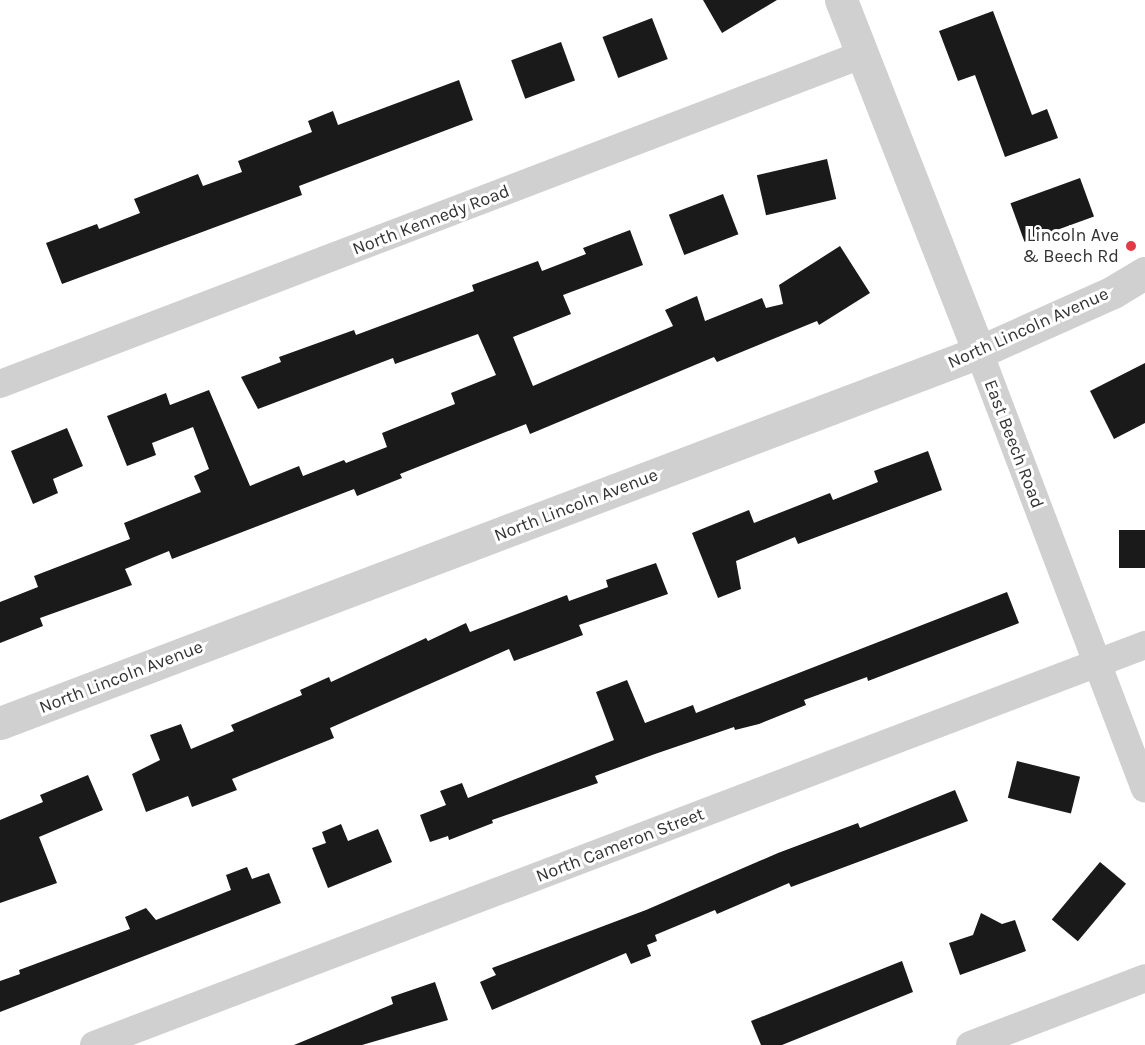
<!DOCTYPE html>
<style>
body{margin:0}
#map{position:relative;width:1145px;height:1045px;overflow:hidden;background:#fff;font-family:Karla,sans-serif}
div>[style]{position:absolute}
.building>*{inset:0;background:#1a1a1a;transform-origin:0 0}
.minor>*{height:28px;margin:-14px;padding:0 14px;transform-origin:14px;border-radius:14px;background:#d0d0d0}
.tertiary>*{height:33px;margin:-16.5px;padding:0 16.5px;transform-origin:16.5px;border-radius:16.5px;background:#d0d0d0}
.dots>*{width:16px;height:16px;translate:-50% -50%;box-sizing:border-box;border:3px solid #fff;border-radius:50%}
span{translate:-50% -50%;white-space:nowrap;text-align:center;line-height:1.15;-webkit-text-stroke:6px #fff;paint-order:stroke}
.street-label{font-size:18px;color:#333}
.poi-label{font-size:18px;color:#333}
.right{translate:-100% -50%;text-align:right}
</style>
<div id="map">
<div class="building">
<div style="clip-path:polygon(703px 0,777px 0,722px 33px)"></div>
<div style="clip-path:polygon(993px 11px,1032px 115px,1047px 109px,1058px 138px,1005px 157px,975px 75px,958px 81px,939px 31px)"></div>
<div style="left:652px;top:18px;width:44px;height:53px;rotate:69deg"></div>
<div style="left:561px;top:42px;width:41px;height:53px;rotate:70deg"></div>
<div style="clip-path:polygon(459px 80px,473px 120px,299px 186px,302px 195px,62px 284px,46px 243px,97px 224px,99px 229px,140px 213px,134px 199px,198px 174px,203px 186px,242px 172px,238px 161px,312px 132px,308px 121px,333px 111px,338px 125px)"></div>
<div style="left:827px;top:159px;width:41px;height:72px;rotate:77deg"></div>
<div style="left:1080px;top:178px;width:41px;height:74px;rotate:70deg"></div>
<div style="left:723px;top:194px;width:43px;height:58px;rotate:69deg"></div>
<div style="clip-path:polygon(630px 230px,643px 265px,563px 295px,571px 314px,513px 337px,533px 386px,673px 326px,665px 310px,697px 296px,705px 321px,762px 298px,766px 308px,783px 304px,779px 285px,840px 246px,870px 293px,819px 325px,817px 321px,717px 362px,714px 357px,530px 434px,526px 424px,400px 474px,402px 478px,357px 496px,354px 489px,172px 559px,169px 551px,125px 569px,132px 585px,40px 618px,43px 626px,0 643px,0 602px,38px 587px,34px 576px,130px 539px,124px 523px,201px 492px,194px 476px,209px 469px,193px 427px,152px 443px,156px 455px,127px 466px,107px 416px,166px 393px,170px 405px,209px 390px,250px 486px,299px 466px,303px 476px,344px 460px,346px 463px,387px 447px,382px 433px,455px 404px,451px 393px,496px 375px,478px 334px,395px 364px,393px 358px,258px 409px,241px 377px,281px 362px,279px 357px,354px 330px,356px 335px,474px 291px,472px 285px,538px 261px,542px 271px,586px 254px,583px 248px)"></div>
<div style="clip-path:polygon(1145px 363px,1145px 423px,1114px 439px,1090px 391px)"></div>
<div style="clip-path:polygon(67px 428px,83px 466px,53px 479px,58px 493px,33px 504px,11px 451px)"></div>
<div style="clip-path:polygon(928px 451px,942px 490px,798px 544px,795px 537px,736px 561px,741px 589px,718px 598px,692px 533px,749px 510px,754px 523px,830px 493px,833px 500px,878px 482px,874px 471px)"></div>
<div style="left:1119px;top:530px;width:26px;height:38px"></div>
<div style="clip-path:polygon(656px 563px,668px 594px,579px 625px,583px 635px,514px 661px,509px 649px,330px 728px,334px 738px,232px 779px,237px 790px,192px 807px,188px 796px,146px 812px,132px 774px,160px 760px,150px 735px,181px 724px,191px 749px,234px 731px,231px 725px,302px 695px,300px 690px,329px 677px,331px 682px,426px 638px,428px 641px,466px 623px,470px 632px,567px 595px,569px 601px,608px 587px,606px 580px)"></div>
<div style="clip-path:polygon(1007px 592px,1019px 623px,868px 681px,867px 677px,804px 700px,806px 705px,759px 724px,735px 730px,734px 727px,655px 754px,595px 776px,598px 783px,492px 820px,493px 823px,449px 840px,448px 836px,430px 842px,420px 815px,446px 805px,440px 791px,462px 783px,468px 798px,614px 740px,596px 692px,627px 680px,645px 723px,693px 705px,696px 713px)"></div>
<div style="left:1017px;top:761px;width:65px;height:38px;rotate:14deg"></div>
<div style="clip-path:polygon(88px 775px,103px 810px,39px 837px,57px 883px,0 903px,0 820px,43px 802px,40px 795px)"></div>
<div style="clip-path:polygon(955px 790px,968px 821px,791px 887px,789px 883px,717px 914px,715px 910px,655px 935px,657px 941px,647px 945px,651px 956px,631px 964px,626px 953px,492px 1010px,480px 982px,496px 975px,492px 968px,646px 910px,778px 853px,858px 823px,860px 828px)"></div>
<div style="clip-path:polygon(341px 824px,348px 841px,378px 829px,392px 862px,328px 888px,312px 848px,326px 843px,322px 832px)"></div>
<div style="left:1100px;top:862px;width:34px;height:75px;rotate:40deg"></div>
<div style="clip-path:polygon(247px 867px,252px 879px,269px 873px,281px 903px,0 1012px,0 981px,20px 974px,19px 970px,130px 929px,125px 917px,146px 908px,156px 920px,231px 890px,226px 875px)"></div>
<div style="clip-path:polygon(981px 913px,1002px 924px,1015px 920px,1026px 951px,960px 975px,949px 943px,973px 935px)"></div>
<div style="clip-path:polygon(902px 961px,913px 992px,782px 1045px,761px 1045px,751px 1021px)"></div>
<div style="clip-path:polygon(435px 982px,448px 1020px,362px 1045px,294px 1045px,393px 1004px,391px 997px)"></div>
</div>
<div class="minor">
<div style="left:979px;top:352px;width:467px;rotate:69.2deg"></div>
<div style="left:0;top:384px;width:922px;rotate:-20.91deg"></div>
<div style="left:94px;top:1045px;width:1125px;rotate:-20.84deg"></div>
<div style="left:970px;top:1045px;width:187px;rotate:-20.9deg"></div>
</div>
<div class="tertiary">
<div style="left:841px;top:0;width:378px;rotate:68.6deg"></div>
<div style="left:0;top:723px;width:1047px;rotate:-20.75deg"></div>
<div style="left:979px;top:352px;width:147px;rotate:-24.1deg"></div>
<div style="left:1113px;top:292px;width:37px;rotate:-31deg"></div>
</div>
<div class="dots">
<div style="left:1131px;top:246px;background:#e63946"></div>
</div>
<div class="street-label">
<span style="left:431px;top:220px;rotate:-21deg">North Kennedy Road</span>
<span style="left:1028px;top:328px;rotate:-24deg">North Lincoln Avenue</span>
<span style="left:1014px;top:444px;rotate:69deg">East Beech Road</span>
<span style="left:576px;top:505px;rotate:-21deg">North Lincoln Avenue</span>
<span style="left:121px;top:677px;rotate:-21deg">North Lincoln Avenue</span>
<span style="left:620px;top:845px;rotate:-21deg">North Cameron Street</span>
</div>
<div class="poi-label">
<span class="right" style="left:1119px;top:246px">Lincoln Ave<br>&amp; Beech Rd</span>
</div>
</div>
